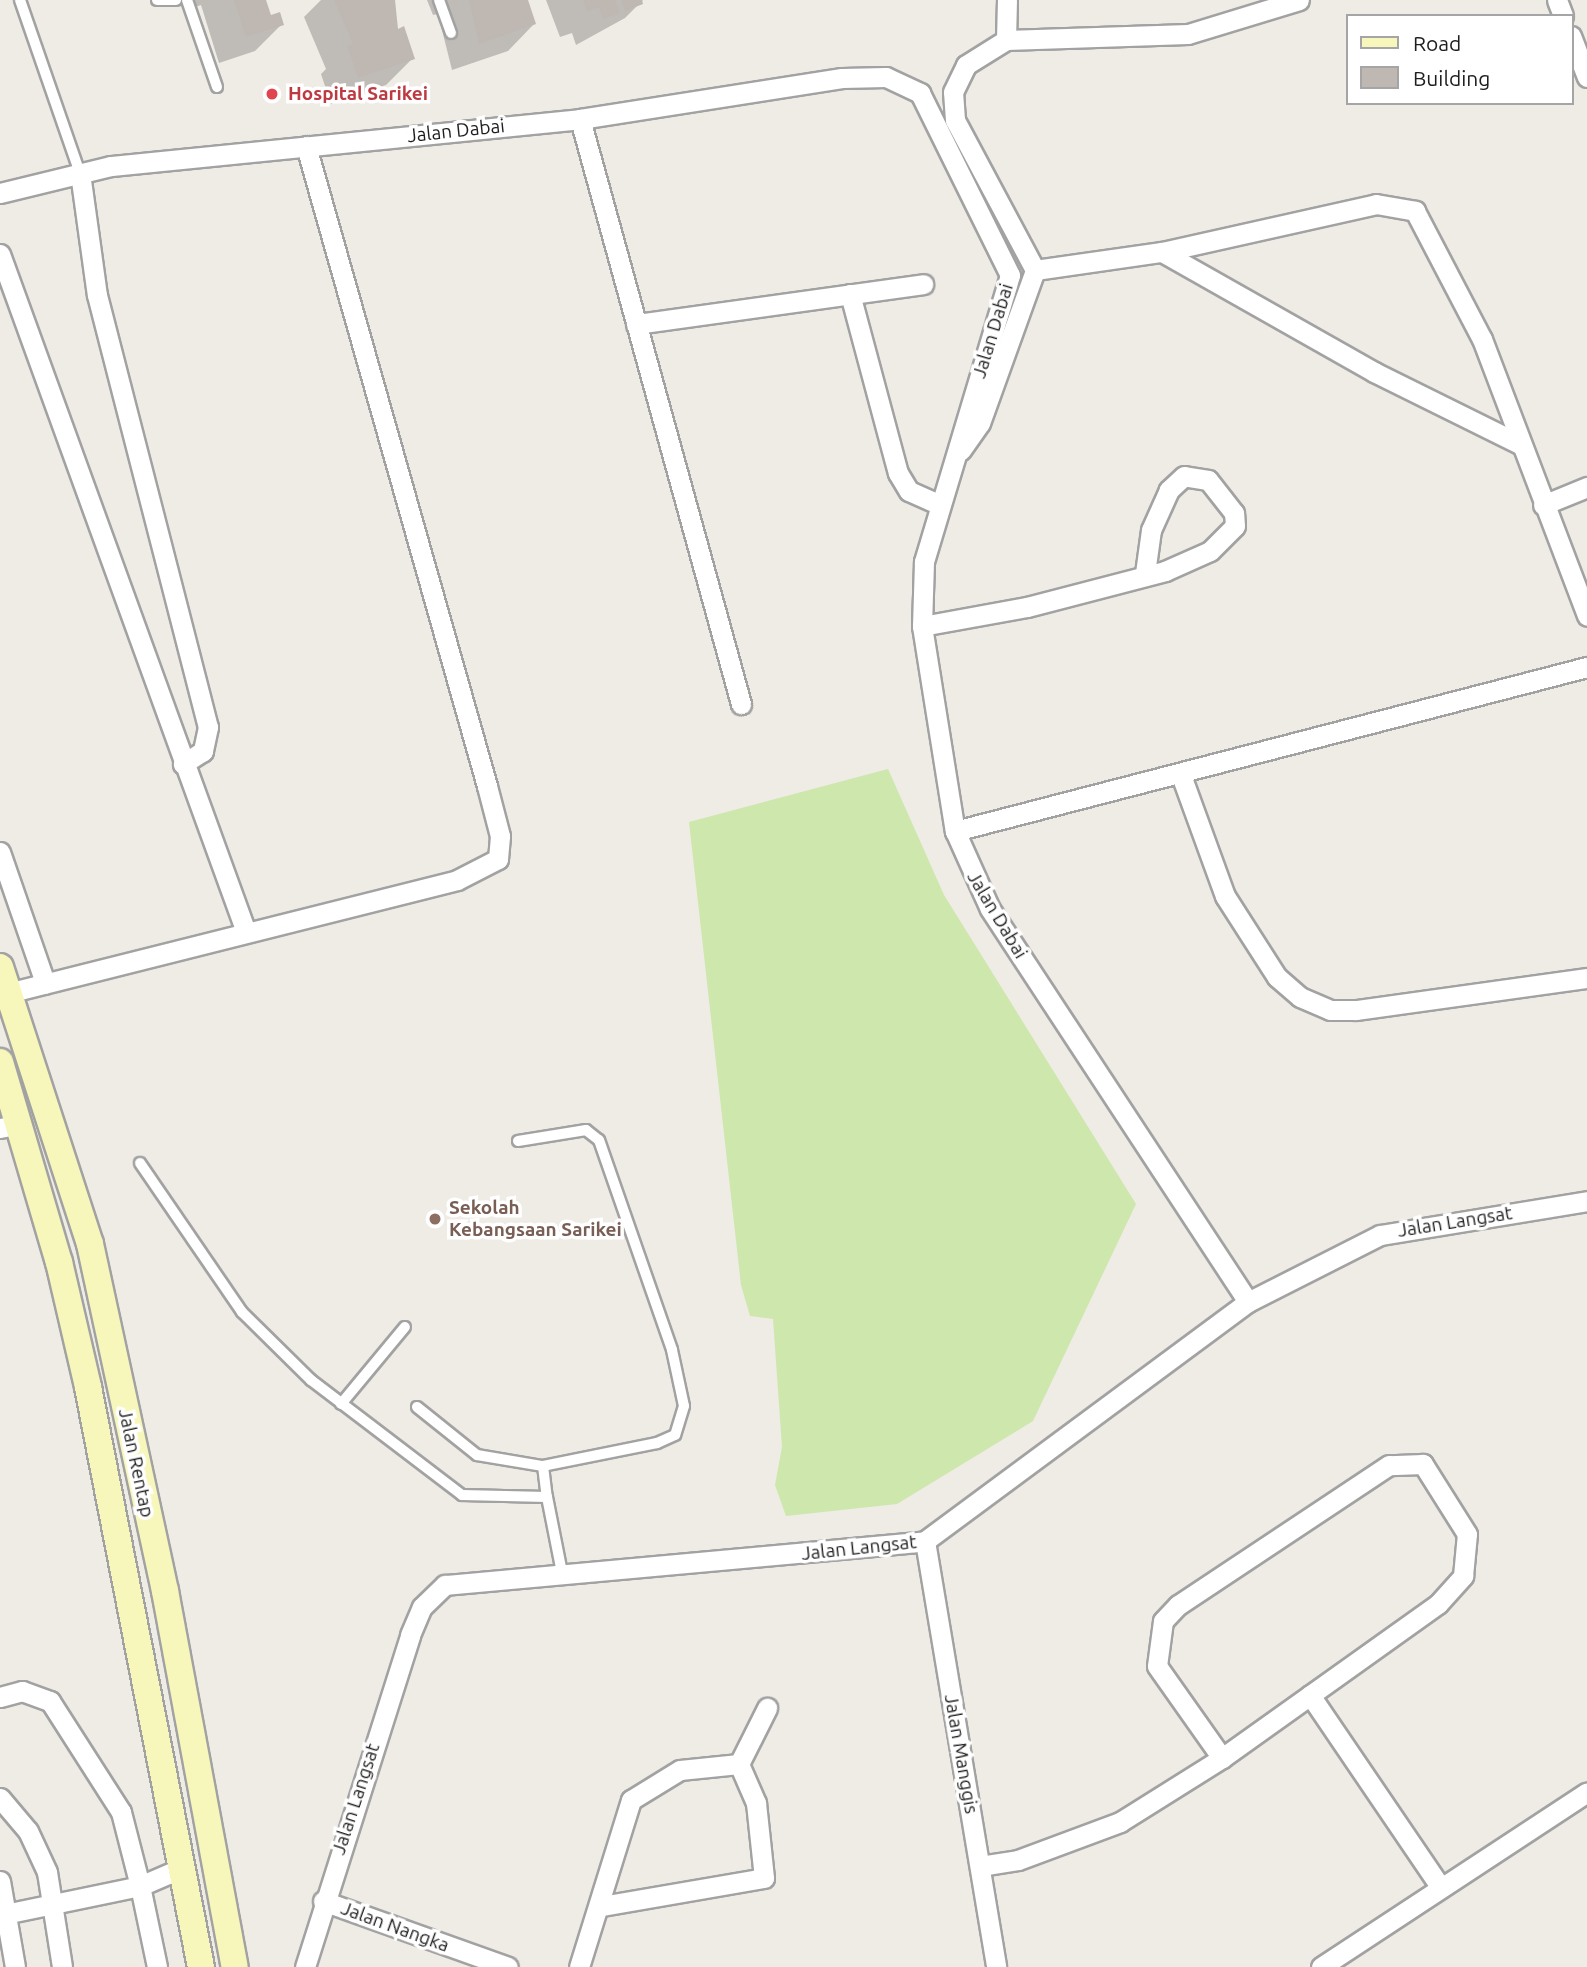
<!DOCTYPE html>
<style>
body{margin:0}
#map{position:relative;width:1587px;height:1967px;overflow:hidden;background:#efebe5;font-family:Ubuntu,sans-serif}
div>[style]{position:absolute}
.grass>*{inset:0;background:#cde7ad}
.shadow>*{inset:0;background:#0003}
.building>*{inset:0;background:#bfb7b1}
.roads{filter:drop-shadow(2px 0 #a2a2a2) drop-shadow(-2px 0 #a2a2a2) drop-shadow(0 2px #a2a2a2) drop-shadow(0 -2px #a2a2a2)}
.service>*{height:10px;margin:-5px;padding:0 5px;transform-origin:5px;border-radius:5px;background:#fff}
.minor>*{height:19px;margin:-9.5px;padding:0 9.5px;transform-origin:9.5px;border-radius:9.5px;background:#fff}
.secondary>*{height:26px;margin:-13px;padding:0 13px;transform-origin:13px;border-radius:13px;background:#f7f7bb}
.dots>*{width:19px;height:19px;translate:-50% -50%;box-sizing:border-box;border:4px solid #fff;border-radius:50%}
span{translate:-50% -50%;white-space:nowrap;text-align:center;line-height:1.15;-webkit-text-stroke:7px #fff;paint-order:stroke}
.health-label{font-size:19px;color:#be3a42;font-weight:700}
.left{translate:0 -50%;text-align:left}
.street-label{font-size:19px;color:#1e1e1e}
.education-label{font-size:19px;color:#785e54;font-weight:700}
.legend{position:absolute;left:1346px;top:14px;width:228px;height:91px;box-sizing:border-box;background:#fff;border:2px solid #a5a5a5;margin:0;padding:9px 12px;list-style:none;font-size:21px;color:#1e1e1e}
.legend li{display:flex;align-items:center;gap:14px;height:35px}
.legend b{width:35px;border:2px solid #a5a5a5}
</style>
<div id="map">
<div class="grass">
<div style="clip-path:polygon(888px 769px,944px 895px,1136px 1204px,1033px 1421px,897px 1504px,786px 1516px,775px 1485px,782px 1447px,773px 1319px,750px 1316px,741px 1285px,689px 822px)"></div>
</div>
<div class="shadow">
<div style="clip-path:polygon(181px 0,264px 0,270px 18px,282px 24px,255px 51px,219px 63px,201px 5px,184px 11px)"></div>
<div style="clip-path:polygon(321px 0,390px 0,396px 31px,413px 58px,386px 85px,331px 104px,321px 74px,326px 69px,304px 17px)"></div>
<div style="clip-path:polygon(427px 0,526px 0,534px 24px,508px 51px,452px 70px,438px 14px,433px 15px)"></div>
<div style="clip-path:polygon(546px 0,643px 0,625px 18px,576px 45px,572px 33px,560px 37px)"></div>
</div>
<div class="building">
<div style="clip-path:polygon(234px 0,266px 0,271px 15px,280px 12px,284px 25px,246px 37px)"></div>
<div style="clip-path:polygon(334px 0,395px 0,398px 29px,404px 26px,415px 59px,358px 78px,347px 46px,353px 44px)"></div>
<div style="clip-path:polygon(469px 0,528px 0,536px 24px,479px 44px)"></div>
<div style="clip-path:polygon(583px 0,615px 0,620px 13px,603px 19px,599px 7px,587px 11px)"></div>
<div style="clip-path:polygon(621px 0,642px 0,643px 4px,625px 11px)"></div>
</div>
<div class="roads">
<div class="service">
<div style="left:20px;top:0;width:183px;rotate:70.9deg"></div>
<div style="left:157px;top:0;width:19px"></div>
<div style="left:187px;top:0;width:92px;rotate:71deg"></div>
<div style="left:439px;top:0;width:35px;rotate:70deg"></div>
<div style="left:518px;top:1141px;width:69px;rotate:-9.2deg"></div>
<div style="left:586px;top:1130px;width:16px;rotate:38deg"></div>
<div style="left:599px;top:1140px;width:222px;rotate:70.8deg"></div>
<div style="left:672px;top:1350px;width:57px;rotate:77.9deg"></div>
<div style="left:684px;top:1406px;width:30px;rotate:107deg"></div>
<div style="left:675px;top:1435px;width:20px;rotate:156deg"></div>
<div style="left:657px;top:1443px;width:116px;rotate:168.6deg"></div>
<div style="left:543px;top:1466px;width:31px;rotate:83deg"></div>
<div style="left:140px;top:1163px;width:181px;rotate:55.6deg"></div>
<div style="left:242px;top:1312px;width:97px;rotate:44.6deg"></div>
<div style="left:311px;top:1380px;width:190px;rotate:37.3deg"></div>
<div style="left:462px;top:1495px;width:85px;rotate:1.3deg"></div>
<div style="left:547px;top:1497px;width:77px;rotate:78.8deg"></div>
<div style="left:341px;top:1404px;width:100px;rotate:-50.3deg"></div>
<div style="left:417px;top:1407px;width:77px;rotate:38.7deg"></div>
<div style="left:477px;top:1455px;width:67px;rotate:9.5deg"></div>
</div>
<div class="minor">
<div style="left:1557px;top:0;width:17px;rotate:69deg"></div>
<div style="left:1571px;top:36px;width:44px;rotate:68.7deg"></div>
<div style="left:1006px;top:40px;width:40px;rotate:-88.6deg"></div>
<div style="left:580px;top:119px;width:607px;rotate:74.61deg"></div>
<div style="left:80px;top:173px;width:123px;rotate:82.1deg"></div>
<div style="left:97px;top:295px;width:446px;rotate:75.6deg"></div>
<div style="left:208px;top:727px;width:25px;rotate:102deg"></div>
<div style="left:203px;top:751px;width:24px;rotate:147deg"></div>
<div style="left:0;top:193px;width:114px;rotate:-13.7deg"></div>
<div style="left:111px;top:166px;width:471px;rotate:-5.7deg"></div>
<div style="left:580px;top:119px;width:265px;rotate:-8.9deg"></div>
<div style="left:842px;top:78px;width:44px;rotate:-1.3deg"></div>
<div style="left:886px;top:77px;width:38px;rotate:25deg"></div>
<div style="left:920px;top:93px;width:203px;rotate:63.7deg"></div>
<div style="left:1010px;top:275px;width:300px;rotate:106.7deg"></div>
<div style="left:924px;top:562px;width:64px;rotate:91.8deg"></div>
<div style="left:922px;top:626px;width:208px;rotate:80.9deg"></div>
<div style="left:955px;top:831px;width:85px;rotate:65.8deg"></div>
<div style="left:990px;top:909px;width:470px;rotate:56.7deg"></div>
<div style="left:1162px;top:252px;width:244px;rotate:29.5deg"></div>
<div style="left:1374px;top:372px;width:163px;rotate:26.3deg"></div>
<div style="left:0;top:254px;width:721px;rotate:70.06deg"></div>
<div style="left:1035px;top:270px;width:128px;rotate:-8.1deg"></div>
<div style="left:1162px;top:252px;width:219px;rotate:-12.6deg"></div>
<div style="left:1376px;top:204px;width:40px;rotate:10deg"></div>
<div style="left:1415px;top:211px;width:144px;rotate:62.4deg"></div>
<div style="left:1482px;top:339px;width:296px;rotate:69.2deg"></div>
<div style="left:850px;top:294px;width:185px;rotate:75deg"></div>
<div style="left:898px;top:473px;width:21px;rotate:59deg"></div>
<div style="left:909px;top:491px;width:32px;rotate:24deg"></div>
<div style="left:636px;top:324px;width:290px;rotate:-7.9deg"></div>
<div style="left:961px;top:450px;width:33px;rotate:-55deg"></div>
<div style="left:980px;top:423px;width:163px;rotate:-70.2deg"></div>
<div style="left:1035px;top:270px;width:170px;rotate:-118.1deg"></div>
<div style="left:955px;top:120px;width:28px;rotate:-94deg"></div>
<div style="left:953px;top:92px;width:30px;rotate:-64deg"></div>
<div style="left:966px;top:65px;width:47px;rotate:-32deg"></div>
<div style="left:1006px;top:40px;width:182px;rotate:-1.9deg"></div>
<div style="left:1188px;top:34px;width:116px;rotate:-17deg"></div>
<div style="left:1543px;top:505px;width:48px;rotate:-22.2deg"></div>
<div style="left:922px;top:626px;width:107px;rotate:-10.3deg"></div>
<div style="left:1027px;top:607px;width:143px;rotate:-14.6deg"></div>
<div style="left:1165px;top:571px;width:49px;rotate:-24deg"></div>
<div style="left:1210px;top:551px;width:35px;rotate:-45deg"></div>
<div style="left:1235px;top:526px;width:13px;rotate:-94deg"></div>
<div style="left:1234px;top:513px;width:42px;rotate:-128.2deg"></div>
<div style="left:1208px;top:480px;width:24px;rotate:-171deg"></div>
<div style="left:1184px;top:476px;width:21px;rotate:137deg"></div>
<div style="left:1169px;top:490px;width:44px;rotate:114.2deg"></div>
<div style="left:1151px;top:530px;width:43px;rotate:97.9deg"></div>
<div style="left:1181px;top:775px;width:129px;rotate:70deg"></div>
<div style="left:1225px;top:896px;width:96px;rotate:57.3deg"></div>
<div style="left:1277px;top:977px;width:30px;rotate:41deg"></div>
<div style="left:1300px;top:997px;width:33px;rotate:23deg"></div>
<div style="left:1330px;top:1010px;width:26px"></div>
<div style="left:1356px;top:1010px;width:233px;rotate:-7.9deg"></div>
<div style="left:955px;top:831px;width:653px;rotate:-14.55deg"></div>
<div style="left:0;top:852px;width:139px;rotate:71deg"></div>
<div style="left:8px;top:993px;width:463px;rotate:-14.1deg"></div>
<div style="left:457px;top:880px;width:46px;rotate:-27.1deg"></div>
<div style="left:498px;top:859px;width:23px;rotate:-85deg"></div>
<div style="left:500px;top:836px;width:52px;rotate:-104.6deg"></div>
<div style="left:487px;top:786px;width:665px;rotate:-105.79deg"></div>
<div style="left:0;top:1128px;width:21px;rotate:-11deg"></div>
<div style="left:925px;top:1541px;width:432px;rotate:80.5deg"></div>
<div style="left:1310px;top:1695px;width:231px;rotate:55.8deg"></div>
<div style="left:0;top:1697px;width:23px;rotate:-15deg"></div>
<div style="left:22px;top:1691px;width:30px;rotate:20deg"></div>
<div style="left:50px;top:1701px;width:132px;rotate:57.4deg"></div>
<div style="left:121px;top:1812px;width:76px;rotate:75.6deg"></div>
<div style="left:140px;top:1886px;width:48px;rotate:-23.4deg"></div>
<div style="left:739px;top:1764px;width:63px;rotate:-63.4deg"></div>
<div style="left:0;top:1798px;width:43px;rotate:49.7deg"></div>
<div style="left:28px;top:1831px;width:45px;rotate:65.1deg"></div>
<div style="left:47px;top:1872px;width:96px;rotate:81deg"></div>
<div style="left:980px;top:1866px;width:38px;rotate:-9deg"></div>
<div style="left:1018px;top:1860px;width:109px;rotate:-20.4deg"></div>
<div style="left:1120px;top:1822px;width:120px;rotate:-32.1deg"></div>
<div style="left:1222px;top:1758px;width:265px;rotate:-35.5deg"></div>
<div style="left:1438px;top:1604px;width:38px;rotate:-48deg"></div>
<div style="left:1463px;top:1576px;width:42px;rotate:-84.6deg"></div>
<div style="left:1467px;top:1534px;width:83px;rotate:-122.2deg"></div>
<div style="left:1423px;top:1464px;width:34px;rotate:178deg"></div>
<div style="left:1389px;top:1465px;width:253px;rotate:146.4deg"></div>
<div style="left:1178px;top:1605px;width:22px;rotate:133deg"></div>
<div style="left:1163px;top:1621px;width:45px;rotate:97.6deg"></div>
<div style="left:1157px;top:1666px;width:113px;rotate:54.8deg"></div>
<div style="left:0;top:1881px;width:87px;rotate:80.1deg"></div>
<div style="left:323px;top:1901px;width:196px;rotate:19.6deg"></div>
<div style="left:0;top:1915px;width:143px;rotate:-11.7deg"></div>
<div style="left:140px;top:1886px;width:83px;rotate:78.1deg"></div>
<div style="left:305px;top:1967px;width:348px;rotate:-72.4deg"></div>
<div style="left:410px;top:1635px;width:30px;rotate:-67deg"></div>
<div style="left:422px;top:1607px;width:32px;rotate:-44deg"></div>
<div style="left:445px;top:1585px;width:482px;rotate:-5.2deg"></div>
<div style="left:925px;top:1541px;width:402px;rotate:-36.5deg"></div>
<div style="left:1248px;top:1302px;width:148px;rotate:-26.9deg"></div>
<div style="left:1380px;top:1235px;width:210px;rotate:-9.3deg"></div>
<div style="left:579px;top:1967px;width:175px;rotate:-72.7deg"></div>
<div style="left:631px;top:1800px;width:57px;rotate:-31.5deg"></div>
<div style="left:680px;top:1770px;width:59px;rotate:-5.8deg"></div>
<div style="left:739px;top:1764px;width:43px;rotate:66.4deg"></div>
<div style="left:756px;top:1803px;width:75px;rotate:83.9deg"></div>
<div style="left:764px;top:1878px;width:164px;rotate:170.2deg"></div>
<div style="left:1321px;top:1967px;width:318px;rotate:-33.3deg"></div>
</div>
<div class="secondary">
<div style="left:0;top:967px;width:291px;rotate:72deg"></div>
<div style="left:90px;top:1244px;width:355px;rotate:77.8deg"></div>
<div style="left:165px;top:1591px;width:382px;rotate:79.5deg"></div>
<div style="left:0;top:1062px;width:209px;rotate:73.6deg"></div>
<div style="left:59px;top:1262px;width:128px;rotate:76.9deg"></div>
<div style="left:88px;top:1387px;width:591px;rotate:78.98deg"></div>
</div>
</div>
<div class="dots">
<div style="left:272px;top:94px;background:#e0444e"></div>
<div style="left:435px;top:1219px;background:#8d6e63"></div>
</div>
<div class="health-label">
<span class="left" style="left:288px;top:94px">Hospital Sarikei</span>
</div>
<div class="street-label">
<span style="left:456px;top:131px;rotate:-6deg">Jalan Dabai</span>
<span style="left:993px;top:331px;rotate:-73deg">Jalan Dabai</span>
<span style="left:997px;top:915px;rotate:59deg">Jalan Dabai</span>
<span style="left:1455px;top:1222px;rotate:-9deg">Jalan Langsat</span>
<span style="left:136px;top:1463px;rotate:78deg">Jalan Rentap</span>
<span style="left:859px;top:1548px;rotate:-6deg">Jalan Langsat</span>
<span style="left:961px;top:1754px;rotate:80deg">Jalan Manggis</span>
<span style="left:356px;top:1799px;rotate:-72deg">Jalan Langsat</span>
<span style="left:395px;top:1927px;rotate:20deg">Jalan Nangka</span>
</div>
<div class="education-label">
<span class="left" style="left:449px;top:1219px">Sekolah<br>Kebangsaan Sarikei</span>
</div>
<ul class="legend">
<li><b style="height:9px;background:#f7f7bb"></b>Road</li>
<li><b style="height:19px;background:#bfb7b1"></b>Building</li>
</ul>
</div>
